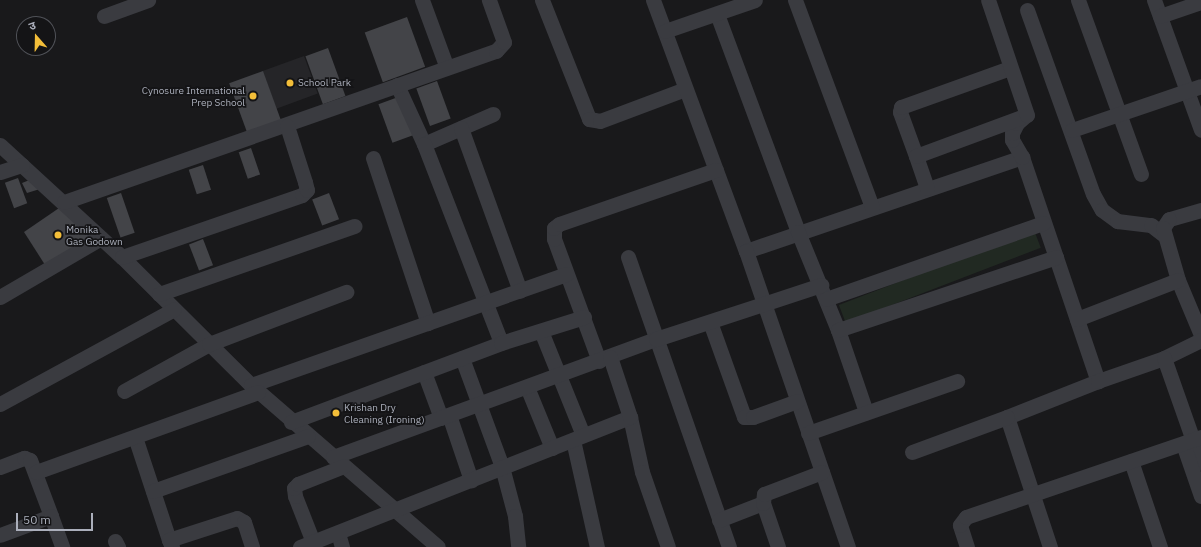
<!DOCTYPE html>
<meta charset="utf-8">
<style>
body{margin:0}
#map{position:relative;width:1201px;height:547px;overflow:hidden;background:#19191b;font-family:"IBM Plex Sans","Noto Sans Devanagari",sans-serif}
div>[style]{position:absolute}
.built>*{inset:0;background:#252528;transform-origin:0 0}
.green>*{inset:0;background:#212922;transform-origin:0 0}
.building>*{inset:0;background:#434448;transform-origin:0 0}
.minor>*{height:15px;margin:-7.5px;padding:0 7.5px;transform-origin:7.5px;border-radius:7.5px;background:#3a3b40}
.dots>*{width:11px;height:11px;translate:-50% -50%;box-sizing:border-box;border:2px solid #141416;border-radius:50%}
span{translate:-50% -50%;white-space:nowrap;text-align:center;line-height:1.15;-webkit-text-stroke:3.5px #141416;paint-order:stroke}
.poi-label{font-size:10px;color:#abafbb}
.left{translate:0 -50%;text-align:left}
.right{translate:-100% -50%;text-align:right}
.north{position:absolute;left:16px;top:16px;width:40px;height:40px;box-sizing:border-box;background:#141416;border:1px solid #505258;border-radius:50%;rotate:340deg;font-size:11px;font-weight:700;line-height:16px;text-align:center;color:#abafbb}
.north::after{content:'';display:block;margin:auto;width:14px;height:18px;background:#f3be39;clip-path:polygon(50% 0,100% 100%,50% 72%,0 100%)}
.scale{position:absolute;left:16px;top:513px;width:77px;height:18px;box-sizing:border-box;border:2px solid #abafbb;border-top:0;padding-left:5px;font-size:12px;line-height:14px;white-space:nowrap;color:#abafbb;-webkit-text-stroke:3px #141416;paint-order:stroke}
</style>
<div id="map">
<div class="built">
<div style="left:304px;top:56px;width:40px;height:44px;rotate:70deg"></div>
</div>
<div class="green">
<div style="left:1034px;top:230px;width:19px;height:209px;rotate:69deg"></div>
</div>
<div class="building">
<div style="left:407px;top:17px;width:53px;height:45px;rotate:70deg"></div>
<div style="left:328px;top:48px;width:51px;height:24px;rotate:70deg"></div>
<div style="left:263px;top:71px;width:53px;height:36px;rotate:70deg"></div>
<div style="left:437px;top:81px;width:40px;height:22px;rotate:70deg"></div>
<div style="left:401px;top:96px;width:41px;height:24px;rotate:70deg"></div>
<div style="left:251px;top:148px;width:28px;height:13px;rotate:71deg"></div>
<div style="left:203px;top:165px;width:26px;height:15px;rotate:72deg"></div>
<div style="left:18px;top:178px;width:27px;height:14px;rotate:70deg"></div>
<div style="clip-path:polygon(32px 179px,40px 189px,27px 193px,22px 183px)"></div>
<div style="left:121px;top:193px;width:42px;height:15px;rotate:71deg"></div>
<div style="left:329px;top:193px;width:28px;height:18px;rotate:69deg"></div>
<div style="clip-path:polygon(62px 206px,94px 238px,47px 268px,24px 232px)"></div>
<div style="left:203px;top:239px;width:28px;height:15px;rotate:69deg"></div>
</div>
<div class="minor">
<div style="left:422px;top:0;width:72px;rotate:69.8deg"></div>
<div style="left:542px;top:0;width:128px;rotate:68.4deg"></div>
<div style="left:589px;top:119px;width:11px;rotate:10deg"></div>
<div style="left:600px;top:121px;width:91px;rotate:-20.6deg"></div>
<div style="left:653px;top:0;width:268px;rotate:69.7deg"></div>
<div style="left:746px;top:251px;width:292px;rotate:-18.8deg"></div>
<div style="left:1022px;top:157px;width:237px;rotate:71.3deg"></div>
<div style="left:1098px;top:381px;width:98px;rotate:158.4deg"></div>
<div style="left:1007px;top:417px;width:137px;rotate:71.7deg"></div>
<div style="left:795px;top:0;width:221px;rotate:69.6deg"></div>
<div style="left:1078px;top:0;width:185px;rotate:70.1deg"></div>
<div style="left:1154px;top:0;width:138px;rotate:70.1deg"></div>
<div style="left:1027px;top:10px;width:195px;rotate:70.3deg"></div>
<div style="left:1093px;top:194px;width:18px;rotate:61deg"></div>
<div style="left:1102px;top:210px;width:19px;rotate:36deg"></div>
<div style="left:1117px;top:221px;width:34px;rotate:7deg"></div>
<div style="left:1151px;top:225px;width:16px;rotate:38deg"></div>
<div style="left:717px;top:14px;width:233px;rotate:69.6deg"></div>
<div style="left:798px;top:232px;width:106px;rotate:67.8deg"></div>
<div style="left:838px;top:330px;width:87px;rotate:71.1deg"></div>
<div style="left:104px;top:16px;width:47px;rotate:-20deg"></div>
<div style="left:1160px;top:16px;width:43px;rotate:-18.9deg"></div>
<div style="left:665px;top:31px;width:95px;rotate:-19deg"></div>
<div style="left:397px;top:85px;width:65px;rotate:65.4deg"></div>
<div style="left:493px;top:114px;width:75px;rotate:156.5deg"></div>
<div style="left:424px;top:144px;width:213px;rotate:68.8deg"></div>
<div style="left:461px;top:128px;width:173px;rotate:70.1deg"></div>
<div style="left:1072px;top:130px;width:136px;rotate:-18.8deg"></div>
<div style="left:0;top:145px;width:166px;rotate:42.6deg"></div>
<div style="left:122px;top:257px;width:182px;rotate:44.8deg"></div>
<div style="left:251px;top:385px;width:247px;rotate:40.9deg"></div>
<div style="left:916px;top:156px;width:47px;rotate:-110deg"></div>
<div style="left:900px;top:112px;width:5px;rotate:-79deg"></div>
<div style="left:901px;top:107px;width:116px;rotate:-19.7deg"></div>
<div style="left:1022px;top:157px;width:20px;rotate:-120deg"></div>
<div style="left:1012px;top:140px;width:7px;rotate:-90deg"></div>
<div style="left:1012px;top:133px;width:11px;rotate:-63deg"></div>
<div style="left:1017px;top:123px;width:11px;rotate:-41deg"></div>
<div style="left:373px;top:158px;width:174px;rotate:71.6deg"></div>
<div style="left:0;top:172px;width:23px;rotate:-18deg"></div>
<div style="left:927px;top:188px;width:34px;rotate:-109deg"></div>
<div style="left:916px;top:156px;width:118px;rotate:-20.3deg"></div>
<div style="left:1027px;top:115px;width:121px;rotate:-108.7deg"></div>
<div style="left:64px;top:202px;width:458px;rotate:-19.3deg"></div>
<div style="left:496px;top:51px;width:12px;rotate:-48deg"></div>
<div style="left:504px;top:42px;width:45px;rotate:-109.7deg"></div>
<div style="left:1201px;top:210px;width:33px;rotate:164deg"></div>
<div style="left:1169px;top:219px;width:11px;rotate:124deg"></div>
<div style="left:1163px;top:228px;width:54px;rotate:73.9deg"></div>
<div style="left:1178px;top:280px;width:60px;rotate:67.3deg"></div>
<div style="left:746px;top:251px;width:313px;rotate:71deg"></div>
<div style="left:122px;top:257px;width:190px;rotate:-19deg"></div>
<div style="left:302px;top:195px;width:7px;rotate:-45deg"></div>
<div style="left:307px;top:190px;width:8px;rotate:-104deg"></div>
<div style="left:305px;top:182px;width:59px;rotate:-107.8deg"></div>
<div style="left:628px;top:257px;width:307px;rotate:70.8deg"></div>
<div style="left:159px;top:294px;width:207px;rotate:-19.2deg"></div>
<div style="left:0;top:297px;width:117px;rotate:-30.3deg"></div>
<div style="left:826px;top:299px;width:230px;rotate:-19.3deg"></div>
<div style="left:1077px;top:319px;width:108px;rotate:-21.1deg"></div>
<div style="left:710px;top:322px;width:101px;rotate:70.3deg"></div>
<div style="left:744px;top:417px;width:9px"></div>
<div style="left:753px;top:417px;width:47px;rotate:-20deg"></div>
<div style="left:838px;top:330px;width:230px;rotate:-18.5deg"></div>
<div style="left:541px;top:331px;width:112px;rotate:68deg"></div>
<div style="left:462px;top:358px;width:116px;rotate:69.8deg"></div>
<div style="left:502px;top:467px;width:51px;rotate:75.1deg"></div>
<div style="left:515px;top:516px;width:31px;rotate:84deg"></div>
<div style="left:1164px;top:358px;width:41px;rotate:-25.9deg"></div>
<div style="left:599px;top:361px;width:130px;rotate:-110.2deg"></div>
<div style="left:554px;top:239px;width:11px;rotate:-90deg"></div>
<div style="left:554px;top:228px;width:6px;rotate:-39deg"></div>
<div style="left:559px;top:224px;width:166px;rotate:-19deg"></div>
<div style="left:424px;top:372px;width:49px;rotate:69.7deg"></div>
<div style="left:1098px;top:381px;width:70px;rotate:-19.2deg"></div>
<div style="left:1164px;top:358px;width:111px;rotate:70.6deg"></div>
<div style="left:251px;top:385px;width:334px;rotate:-19.4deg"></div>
<div style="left:527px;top:387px;width:66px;rotate:67.7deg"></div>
<div style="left:124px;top:391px;width:97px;rotate:-28.9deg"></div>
<div style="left:209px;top:344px;width:147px;rotate:-20.8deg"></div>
<div style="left:0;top:404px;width:198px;rotate:-28.6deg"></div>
<div style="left:449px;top:415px;width:69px;rotate:71.3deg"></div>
<div style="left:630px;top:417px;width:56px;rotate:77.7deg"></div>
<div style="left:642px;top:472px;width:79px;rotate:70.9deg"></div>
<div style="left:291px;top:422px;width:224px;rotate:-20.6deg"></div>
<div style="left:501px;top:343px;width:87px;rotate:-17.4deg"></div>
<div style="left:808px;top:433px;width:158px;rotate:-19.2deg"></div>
<div style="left:135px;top:437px;width:108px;rotate:71.7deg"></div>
<div style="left:573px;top:440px;width:110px;rotate:77.4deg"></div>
<div style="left:1183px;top:444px;width:55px;rotate:70.9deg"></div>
<div style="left:912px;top:452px;width:101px;rotate:-20.2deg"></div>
<div style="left:333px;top:457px;width:344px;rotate:-20.1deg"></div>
<div style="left:656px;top:339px;width:174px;rotate:-18.1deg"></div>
<div style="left:1131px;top:461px;width:91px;rotate:71.4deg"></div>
<div style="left:0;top:467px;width:26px;rotate:-21deg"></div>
<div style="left:24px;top:458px;width:6px;rotate:18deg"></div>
<div style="left:30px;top:460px;width:60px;rotate:69.4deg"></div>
<div style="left:51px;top:516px;width:54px;rotate:159.6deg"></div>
<div style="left:36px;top:472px;width:236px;rotate:-19.8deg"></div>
<div style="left:153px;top:491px;width:164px;rotate:-19.5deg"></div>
<div style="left:51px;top:516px;width:33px;rotate:70deg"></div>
<div style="left:719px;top:520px;width:47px;rotate:-21.1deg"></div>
<div style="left:338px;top:533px;width:15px;rotate:74deg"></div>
<div style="left:115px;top:541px;width:7px;rotate:63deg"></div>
<div style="left:313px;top:542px;width:49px;rotate:-111.4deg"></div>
<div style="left:295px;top:496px;width:8px;rotate:-97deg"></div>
<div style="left:294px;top:488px;width:6px;rotate:-45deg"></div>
<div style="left:298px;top:484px;width:49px;rotate:-21.4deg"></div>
<div style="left:172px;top:547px;width:8px;rotate:-113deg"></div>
<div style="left:169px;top:540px;width:71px;rotate:-17.9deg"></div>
<div style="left:237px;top:518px;width:8px;rotate:30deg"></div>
<div style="left:244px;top:522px;width:26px;rotate:72deg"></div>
<div style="left:300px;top:547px;width:355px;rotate:-21.5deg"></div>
<div style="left:630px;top:417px;width:63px;rotate:-108.4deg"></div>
<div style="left:778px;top:547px;width:46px;rotate:-108.8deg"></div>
<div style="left:763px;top:503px;width:9px;rotate:-84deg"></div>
<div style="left:764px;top:494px;width:62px;rotate:-20.8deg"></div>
<div style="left:967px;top:547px;width:23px;rotate:-108deg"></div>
<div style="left:960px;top:525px;width:10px;rotate:-53deg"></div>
<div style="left:966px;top:517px;width:248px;rotate:-18.8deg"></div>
</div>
<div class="dots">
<div style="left:290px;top:83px;background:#f3be39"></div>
<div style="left:253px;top:96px;background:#f3be39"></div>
<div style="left:58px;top:235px;background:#f3be39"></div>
<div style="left:336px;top:413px;background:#f3be39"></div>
</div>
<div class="poi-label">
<span class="left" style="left:298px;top:83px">School Park</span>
<span class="right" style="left:245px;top:96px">Cynosure International<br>Prep School</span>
<span class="left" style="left:66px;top:235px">Monika<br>Gas Godown</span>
<span class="left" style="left:344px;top:413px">Krishan Dry<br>Cleaning (Ironing)</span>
</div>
<div class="north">उ</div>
<div class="scale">50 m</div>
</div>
